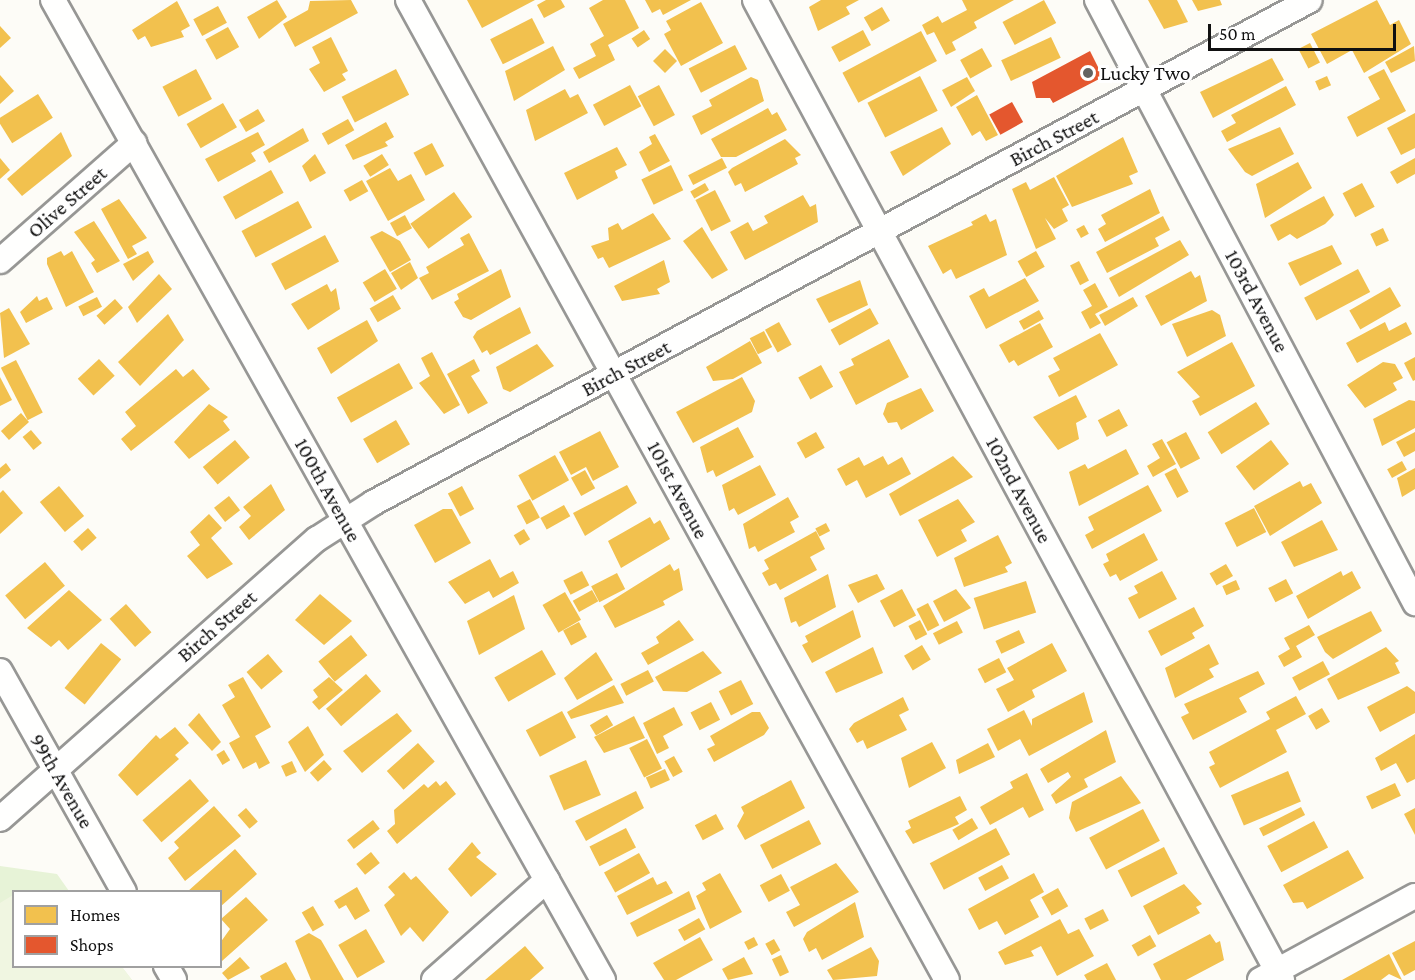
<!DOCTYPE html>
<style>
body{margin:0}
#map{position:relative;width:1415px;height:980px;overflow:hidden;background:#fdfcf7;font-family:"Crimson Pro",serif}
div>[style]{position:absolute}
.green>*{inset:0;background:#e7f3d7}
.pitch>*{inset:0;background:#f0f6e1}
.homes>*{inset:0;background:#f2c14e;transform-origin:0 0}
.shops>*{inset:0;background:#e4572e;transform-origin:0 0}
.roads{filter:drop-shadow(2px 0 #979795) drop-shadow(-2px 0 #979795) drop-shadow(0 2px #979795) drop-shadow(0 -2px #979795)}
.minor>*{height:24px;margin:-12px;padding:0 12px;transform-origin:12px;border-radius:12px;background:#fffffe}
.dots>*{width:16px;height:16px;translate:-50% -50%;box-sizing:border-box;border:3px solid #fff;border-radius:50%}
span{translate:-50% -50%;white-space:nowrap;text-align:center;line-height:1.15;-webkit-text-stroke:6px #fff;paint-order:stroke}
.poi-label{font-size:21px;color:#111}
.left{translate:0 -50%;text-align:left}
.street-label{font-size:21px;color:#111}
.legend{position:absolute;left:12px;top:890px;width:210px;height:78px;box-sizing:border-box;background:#fff;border:2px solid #a0a0a0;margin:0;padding:8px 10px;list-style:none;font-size:18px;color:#111}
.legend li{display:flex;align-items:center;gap:12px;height:30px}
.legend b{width:30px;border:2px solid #a0a0a0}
.scale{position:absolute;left:1208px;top:24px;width:188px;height:27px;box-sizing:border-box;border:3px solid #111;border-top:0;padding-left:8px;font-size:18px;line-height:21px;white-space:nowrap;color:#111;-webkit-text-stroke:4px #fff;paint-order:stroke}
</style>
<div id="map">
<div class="green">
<div style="clip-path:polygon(0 866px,57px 874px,69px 891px,14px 892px,14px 966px,122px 967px,132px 980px,0 980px)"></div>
</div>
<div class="pitch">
<div style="clip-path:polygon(13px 895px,14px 966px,122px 967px,132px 980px,0 980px,0 903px)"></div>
</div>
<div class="homes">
<div style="clip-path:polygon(277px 0,287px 17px,259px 39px,247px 17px)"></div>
<div style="clip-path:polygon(351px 0,358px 13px,295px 47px,283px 24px,308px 10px,310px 1px)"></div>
<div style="clip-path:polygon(467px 0,535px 0,482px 28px)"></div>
<div style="clip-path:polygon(546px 0,561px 0,565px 7px,544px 18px,537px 5px)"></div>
<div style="clip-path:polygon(603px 0,625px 0,639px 28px,608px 45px,615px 60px,579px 79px,573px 68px,596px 56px,590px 44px,604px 36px,589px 8px)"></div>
<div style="clip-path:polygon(645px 0,691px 0,663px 15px,660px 9px,652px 13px)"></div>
<div style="clip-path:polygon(821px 0,859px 0,846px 7px,850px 14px,818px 31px,809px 7px)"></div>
<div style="clip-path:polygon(962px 0,1014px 0,974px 22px,977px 28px,952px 42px,956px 50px,946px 55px,934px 32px,927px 35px,922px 25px,938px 16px,942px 23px,967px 10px)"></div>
<div style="left:1044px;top:0;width:26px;height:47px;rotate:62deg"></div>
<div style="clip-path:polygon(1148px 0,1177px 0,1188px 22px,1164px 29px)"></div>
<div style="clip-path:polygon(1192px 0,1220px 0,1222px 5px,1198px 11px)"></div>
<div style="clip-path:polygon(1377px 0,1390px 25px,1399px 20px,1411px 44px,1364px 73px,1352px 50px,1327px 64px,1311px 34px)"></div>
<div style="clip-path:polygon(177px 1px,190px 26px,181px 31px,184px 37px,151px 47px,145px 36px,138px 40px,132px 30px)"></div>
<div style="clip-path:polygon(701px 2px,723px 43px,681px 66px,664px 34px,671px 30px,666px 21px)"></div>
<div style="left:218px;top:6px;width:19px;height:28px;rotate:62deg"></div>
<div style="left:882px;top:7px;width:16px;height:21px;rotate:60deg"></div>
<div style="left:532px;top:18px;width:28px;height:47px;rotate:63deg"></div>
<div style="clip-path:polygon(0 26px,11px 38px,0 48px)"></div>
<div style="left:228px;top:27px;width:23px;height:26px;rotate:61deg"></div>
<div style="left:644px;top:30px;width:11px;height:15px;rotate:56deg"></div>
<div style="left:863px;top:30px;width:17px;height:36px;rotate:62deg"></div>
<div style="left:921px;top:31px;width:34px;height:89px;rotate:62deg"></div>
<div style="clip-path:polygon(331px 37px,348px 71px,342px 74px,346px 80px,324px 92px,309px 69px,320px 63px,312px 47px)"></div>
<div style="left:1051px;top:37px;width:23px;height:55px;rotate:65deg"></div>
<div style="left:1310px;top:43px;width:22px;height:13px;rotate:63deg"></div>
<div style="left:735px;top:45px;width:27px;height:52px;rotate:63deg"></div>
<div style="clip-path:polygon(553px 46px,565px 70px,514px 101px,505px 71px)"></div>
<div style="clip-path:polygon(1414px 46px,1415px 61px,1391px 73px,1385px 62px)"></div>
<div style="left:982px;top:48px;width:21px;height:25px;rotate:61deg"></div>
<div style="left:665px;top:49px;width:17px;height:17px;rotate:45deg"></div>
<div style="clip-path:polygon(1272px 58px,1284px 80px,1213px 118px,1200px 92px)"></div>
<div style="left:196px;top:69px;width:34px;height:38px;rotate:62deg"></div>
<div style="left:396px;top:69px;width:29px;height:61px;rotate:63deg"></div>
<div style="clip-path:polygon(1384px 69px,1406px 111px,1357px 137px,1347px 117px,1380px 99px,1368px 77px)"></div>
<div style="clip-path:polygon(0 75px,14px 91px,0 104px)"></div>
<div style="left:920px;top:76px;width:39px;height:59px;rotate:63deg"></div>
<div style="left:1327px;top:76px;width:10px;height:13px;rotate:66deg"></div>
<div style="clip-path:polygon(751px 77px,758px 80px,764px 101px,701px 135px,692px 116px,712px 106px,709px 100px)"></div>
<div style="clip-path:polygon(967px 77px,975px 91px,951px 107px,942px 90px)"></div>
<div style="left:630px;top:85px;width:24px;height:42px;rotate:62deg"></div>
<div style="left:659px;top:85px;width:34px;height:24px;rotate:62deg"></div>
<div style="clip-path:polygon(1286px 86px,1296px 105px,1227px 142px,1221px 131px,1236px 123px,1231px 115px)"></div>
<div style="clip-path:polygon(565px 89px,570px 98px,578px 94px,588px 113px,535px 141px,526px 110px)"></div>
<div style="left:38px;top:94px;width:28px;height:48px;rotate:58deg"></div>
<div style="clip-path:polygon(977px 95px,998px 135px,986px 141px,980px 131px,972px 136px,956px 107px)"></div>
<div style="left:223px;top:103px;width:28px;height:42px;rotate:60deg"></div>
<div style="clip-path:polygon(768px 108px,772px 115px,777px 112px,787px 130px,736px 157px,721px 157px,711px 139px)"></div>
<div style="left:258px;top:109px;width:14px;height:22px;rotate:60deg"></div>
<div style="clip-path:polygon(1415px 113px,1415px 148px,1401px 155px,1387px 128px)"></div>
<div style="left:348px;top:119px;width:13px;height:30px;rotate:61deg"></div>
<div style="clip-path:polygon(386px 122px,394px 137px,385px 142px,388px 146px,353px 160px,345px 145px)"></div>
<div style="clip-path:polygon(942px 127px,951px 144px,903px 176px,890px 152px)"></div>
<div style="clip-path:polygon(1280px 127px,1294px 154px,1252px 176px,1245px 172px,1228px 149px)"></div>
<div style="clip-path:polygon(303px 128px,309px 141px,269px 163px,263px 152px)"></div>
<div style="clip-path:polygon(61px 132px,72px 156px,22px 196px,7px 179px)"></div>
<div style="clip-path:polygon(258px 132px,265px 145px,251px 153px,256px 161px,218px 182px,205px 159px)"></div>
<div style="clip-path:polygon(655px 134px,670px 161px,649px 172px,639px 152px,652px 144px,649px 137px)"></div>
<div style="clip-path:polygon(1123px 137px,1138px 172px,1129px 176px,1133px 184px,1072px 207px,1056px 176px)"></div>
<div style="clip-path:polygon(785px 139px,801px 155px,795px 158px,798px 164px,745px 192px,741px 183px,735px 186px,728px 172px,732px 168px)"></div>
<div style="left:432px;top:143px;width:26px;height:21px;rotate:62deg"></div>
<div style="clip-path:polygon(617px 147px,627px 165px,615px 171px,618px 178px,577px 200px,564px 173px)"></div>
<div style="clip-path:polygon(315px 154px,326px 173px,310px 182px,302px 166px)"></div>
<div style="left:382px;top:154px;width:13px;height:22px;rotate:58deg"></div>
<div style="clip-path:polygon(0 158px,10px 170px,0 179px)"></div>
<div style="left:722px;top:158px;width:11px;height:38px;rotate:63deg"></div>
<div style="clip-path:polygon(1415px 158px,1415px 174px,1397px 184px,1390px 172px)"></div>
<div style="clip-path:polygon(1298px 162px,1312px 188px,1265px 218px,1256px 184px)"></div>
<div style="left:671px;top:165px;width:28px;height:33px;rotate:64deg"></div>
<div style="clip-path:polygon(390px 168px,398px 181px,411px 174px,425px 200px,388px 221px,366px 181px)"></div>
<div style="left:271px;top:170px;width:26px;height:55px;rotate:61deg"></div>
<div style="clip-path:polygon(1054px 177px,1069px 205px,1062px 209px,1068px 221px,1054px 229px,1045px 218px,1056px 239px,1036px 249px,1012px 189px,1026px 182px,1030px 190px)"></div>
<div style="left:362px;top:180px;width:13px;height:21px;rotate:61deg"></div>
<div style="left:705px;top:183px;width:8px;height:17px;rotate:60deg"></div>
<div style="left:1362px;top:183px;width:27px;height:22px;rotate:62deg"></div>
<div style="clip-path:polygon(1150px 189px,1160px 213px,1105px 242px,1098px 229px,1106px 224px,1101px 215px)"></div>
<div style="left:715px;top:190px;width:35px;height:22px;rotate:63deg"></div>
<div style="left:454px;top:192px;width:31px;height:54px;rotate:54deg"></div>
<div style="clip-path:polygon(803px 195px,810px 207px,816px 204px,818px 222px,745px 260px,730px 232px,748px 222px,753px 231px,768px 223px,764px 216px)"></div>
<div style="clip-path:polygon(1324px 196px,1334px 215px,1325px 224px,1297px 239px,1290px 234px,1278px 241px,1270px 225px)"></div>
<div style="clip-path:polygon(119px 199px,147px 238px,132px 246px,137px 254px,128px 259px,101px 209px)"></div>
<div style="left:298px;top:201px;width:30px;height:64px;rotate:62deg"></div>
<div style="clip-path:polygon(653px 213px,671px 239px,609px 268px,603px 257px,598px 259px,591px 246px,609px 240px,608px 228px,618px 223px,622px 230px)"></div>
<div style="clip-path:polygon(986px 214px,990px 222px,996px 219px,1007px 255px,956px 279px,951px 269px,943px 274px,928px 246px,973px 225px,971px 222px)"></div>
<div style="left:405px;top:215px;width:15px;height:17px;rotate:62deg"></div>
<div style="clip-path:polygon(1163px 216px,1170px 230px,1155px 238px,1159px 246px,1107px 273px,1096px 252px)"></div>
<div style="clip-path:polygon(94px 221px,120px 261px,97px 273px,91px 263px,95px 260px,74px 232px)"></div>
<div style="left:1084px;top:225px;width:10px;height:9px;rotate:61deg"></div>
<div style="clip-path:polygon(702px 227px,728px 270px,712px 279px,683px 241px)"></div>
<div style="left:1383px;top:228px;width:14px;height:14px;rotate:65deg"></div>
<div style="clip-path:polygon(382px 231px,400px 241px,411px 260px,390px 272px,370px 237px)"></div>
<div style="clip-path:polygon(469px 233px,489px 271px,432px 300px,419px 278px,429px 273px,426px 267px,464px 245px,460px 238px)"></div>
<div style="left:325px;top:235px;width:30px;height:61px;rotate:62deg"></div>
<div style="clip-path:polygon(1180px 240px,1189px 255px,1119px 297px,1109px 278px)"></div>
<div style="clip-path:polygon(1332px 245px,1342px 264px,1300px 286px,1288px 263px)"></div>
<div style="clip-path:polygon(61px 251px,64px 256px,72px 251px,94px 292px,66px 307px,47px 264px,47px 258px)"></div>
<div style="clip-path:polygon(148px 251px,154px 262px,133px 281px,123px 264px)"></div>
<div style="left:1036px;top:251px;width:18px;height:21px;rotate:61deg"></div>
<div style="clip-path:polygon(664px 260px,670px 282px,657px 289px,660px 294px,622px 301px,614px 286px)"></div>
<div style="left:1079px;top:261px;width:22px;height:10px;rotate:63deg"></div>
<div style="clip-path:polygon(410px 262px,418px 278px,401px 290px,391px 273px)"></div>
<div style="left:385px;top:269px;width:23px;height:26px;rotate:59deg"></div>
<div style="clip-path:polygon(501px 269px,511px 297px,471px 320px,463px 317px,454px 302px,459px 299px,457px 294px)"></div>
<div style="left:1358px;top:269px;width:26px;height:61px;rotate:62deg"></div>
<div style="clip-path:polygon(1191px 271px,1195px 278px,1200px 275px,1207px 301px,1161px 326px,1145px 296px)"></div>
<div style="clip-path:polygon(159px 274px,172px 289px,137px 323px,128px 307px)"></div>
<div style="clip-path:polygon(1025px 278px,1039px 301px,986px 329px,969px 296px,984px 288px,989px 297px)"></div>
<div style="clip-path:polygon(860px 280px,868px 305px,829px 323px,816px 299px)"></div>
<div style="clip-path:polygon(1095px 283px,1108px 307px,1095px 314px,1101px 323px,1090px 329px,1081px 312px,1092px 306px,1083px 290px)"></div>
<div style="clip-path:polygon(327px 284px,331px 292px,336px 288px,340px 309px,308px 330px,291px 304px)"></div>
<div style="left:1390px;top:287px;width:22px;height:47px;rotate:60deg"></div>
<div style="left:393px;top:295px;width:16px;height:27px;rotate:60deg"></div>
<div style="clip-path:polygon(37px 296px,39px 301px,47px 297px,53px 309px,26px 323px,20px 312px)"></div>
<div style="left:97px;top:297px;width:11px;height:21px;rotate:63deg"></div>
<div style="clip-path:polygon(1133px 297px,1138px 306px,1105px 326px,1099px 315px)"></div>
<div style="left:115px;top:299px;width:12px;height:25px;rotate:48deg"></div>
<div style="clip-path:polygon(520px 307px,531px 333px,490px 355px,487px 350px,482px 353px,473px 337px,477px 331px)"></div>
<div style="clip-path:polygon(9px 308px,30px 344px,4px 358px,0 313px)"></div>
<div style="left:870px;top:308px;width:18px;height:45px;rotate:61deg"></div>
<div style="left:1039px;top:310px;width:10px;height:23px;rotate:61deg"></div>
<div style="clip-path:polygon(1212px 310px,1220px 315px,1226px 336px,1187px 357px,1172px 324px)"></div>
<div style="clip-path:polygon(168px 314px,184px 340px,140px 386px,118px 362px)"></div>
<div style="clip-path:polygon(367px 320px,378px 341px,331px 374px,317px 348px)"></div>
<div style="left:779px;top:322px;width:26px;height:16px;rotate:61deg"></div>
<div style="clip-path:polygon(1385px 322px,1389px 331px,1406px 322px,1412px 334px,1357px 363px,1346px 343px)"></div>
<div style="clip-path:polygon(1040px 323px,1053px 347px,1018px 366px,1014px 360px,1009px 363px,999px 345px)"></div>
<div style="left:764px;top:331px;width:18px;height:16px;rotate:63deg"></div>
<div style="clip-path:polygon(1100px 333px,1118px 365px,1059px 397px,1048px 376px,1060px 370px,1053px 358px)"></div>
<div style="clip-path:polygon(889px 339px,909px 377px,856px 405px,839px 372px,854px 365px,851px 359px)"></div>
<div style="clip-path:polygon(750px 341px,762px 363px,733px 379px,713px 381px,706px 367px)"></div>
<div style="clip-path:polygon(1232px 342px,1255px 386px,1200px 416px,1192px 401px,1200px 397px,1177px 372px)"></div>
<div style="clip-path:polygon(537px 344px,554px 366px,510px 392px,503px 389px,496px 367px)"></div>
<div style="clip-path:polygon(432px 352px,460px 405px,444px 414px,419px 383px,430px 376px,421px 358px)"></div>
<div style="clip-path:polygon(1415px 357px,1415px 380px,1413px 381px,1404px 363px)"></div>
<div style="left:99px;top:359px;width:23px;height:29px;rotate:47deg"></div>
<div style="clip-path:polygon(474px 359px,480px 371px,471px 376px,488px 403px,468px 414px,447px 374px)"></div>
<div style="left:16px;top:360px;width:59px;height:17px;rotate:63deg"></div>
<div style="clip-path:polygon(1383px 362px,1395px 364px,1403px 378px,1393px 383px,1397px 390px,1365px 408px,1347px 385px)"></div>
<div style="left:399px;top:363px;width:29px;height:71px;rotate:61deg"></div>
<div style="left:821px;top:365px;width:25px;height:26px;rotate:61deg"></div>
<div style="clip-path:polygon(176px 369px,183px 377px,193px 369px,210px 389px,131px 451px,121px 439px,136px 426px,125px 412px)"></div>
<div style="clip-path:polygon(0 377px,12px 400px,0 406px)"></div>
<div style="clip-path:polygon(742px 377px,755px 401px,752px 412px,693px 443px,676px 412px)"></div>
<div style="clip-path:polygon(921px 388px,934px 411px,901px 430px,897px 422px,888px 423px,883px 414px,887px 403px)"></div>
<div style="clip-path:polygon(1076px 395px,1087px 417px,1076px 423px,1079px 439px,1058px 450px,1033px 417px)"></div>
<div style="clip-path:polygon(1409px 400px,1415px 401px,1415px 428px,1382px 446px,1373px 419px)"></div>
<div style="left:1256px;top:402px;width:26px;height:57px;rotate:58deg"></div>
<div style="clip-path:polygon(209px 404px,228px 417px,223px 421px,230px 430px,189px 459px,174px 442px)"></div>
<div style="left:1119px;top:409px;width:19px;height:24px;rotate:62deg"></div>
<div style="left:21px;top:413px;width:12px;height:27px;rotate:48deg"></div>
<div style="left:396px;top:420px;width:28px;height:38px;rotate:60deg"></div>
<div style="clip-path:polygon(738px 427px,754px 457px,716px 477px,713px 470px,707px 473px,700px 447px)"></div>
<div style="left:31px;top:430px;width:17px;height:11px;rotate:50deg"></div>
<div style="clip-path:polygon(600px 431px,619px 467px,593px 481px,586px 467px,571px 475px,559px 452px)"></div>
<div style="left:816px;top:432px;width:18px;height:22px;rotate:61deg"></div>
<div style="left:1186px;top:432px;width:30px;height:22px;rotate:62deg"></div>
<div style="clip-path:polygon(1415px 432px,1415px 451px,1404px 457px,1396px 442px)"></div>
<div style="clip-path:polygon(1162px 439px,1176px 464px,1153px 477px,1147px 466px,1160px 458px,1152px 444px)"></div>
<div style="left:235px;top:440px;width:23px;height:42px;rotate:50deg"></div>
<div style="left:1271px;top:440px;width:30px;height:44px;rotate:53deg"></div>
<div style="clip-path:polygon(1126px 449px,1139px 474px,1079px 506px,1069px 472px,1085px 464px,1088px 469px)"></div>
<div style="left:555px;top:455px;width:29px;height:42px;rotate:61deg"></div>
<div style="clip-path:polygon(883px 456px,888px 465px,902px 457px,911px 474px,866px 498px,857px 480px,846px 486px,837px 469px,859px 457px,864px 466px)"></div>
<div style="clip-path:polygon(953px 456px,973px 477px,900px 516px,889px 494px)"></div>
<div style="left:1402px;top:461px;width:10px;height:17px;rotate:61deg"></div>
<div style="clip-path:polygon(6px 463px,11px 470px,0 479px,0 468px)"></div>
<div style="clip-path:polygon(760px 465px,776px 495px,738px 515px,734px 508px,729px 511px,722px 485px)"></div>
<div style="left:1176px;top:468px;width:27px;height:13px;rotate:62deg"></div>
<div style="clip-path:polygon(1415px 468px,1415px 489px,1402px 497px,1397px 478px)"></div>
<div style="left:585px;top:470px;width:21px;height:16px;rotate:61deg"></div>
<div style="clip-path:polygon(1300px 481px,1303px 487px,1311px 483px,1322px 503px,1270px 536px,1254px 506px)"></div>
<div style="clip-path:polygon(271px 484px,285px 510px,249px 540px,239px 527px,251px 516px,243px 507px)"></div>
<div style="clip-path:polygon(627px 485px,637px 503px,585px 536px,573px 513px)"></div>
<div style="clip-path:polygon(1148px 485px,1162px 511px,1092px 549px,1085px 535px,1094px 530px,1088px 517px)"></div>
<div style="left:59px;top:486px;width:39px;height:25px;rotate:50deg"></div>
<div style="left:462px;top:486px;width:26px;height:16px;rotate:62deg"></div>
<div style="clip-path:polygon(3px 490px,23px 513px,0 534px,0 493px)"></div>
<div style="left:229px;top:496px;width:18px;height:19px;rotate:52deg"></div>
<div style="clip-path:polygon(788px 497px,799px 517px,790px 522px,795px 532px,758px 552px,755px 546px,749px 549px,743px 524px)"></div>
<div style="left:530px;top:499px;width:21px;height:15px;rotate:62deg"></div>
<div style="clip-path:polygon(958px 499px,975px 522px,961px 530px,967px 541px,937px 557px,918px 520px)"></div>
<div style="left:564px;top:505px;width:13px;height:27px;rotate:61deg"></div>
<div style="left:1254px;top:508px;width:27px;height:33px;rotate:63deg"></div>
<div style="clip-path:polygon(443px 509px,452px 509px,471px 543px,435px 563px,414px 525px)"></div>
<div style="clip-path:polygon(209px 514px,222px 528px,211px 538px,233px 564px,207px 579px,187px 556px,200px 545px,190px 532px)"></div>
<div style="clip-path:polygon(650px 517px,654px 524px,660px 520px,670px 539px,621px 568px,608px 541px)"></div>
<div style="clip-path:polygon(1322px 520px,1338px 550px,1294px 567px,1281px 542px)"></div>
<div style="left:826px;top:523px;width:9px;height:12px;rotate:63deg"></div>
<div style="left:88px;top:528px;width:13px;height:20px;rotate:48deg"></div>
<div style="left:524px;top:529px;width:12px;height:12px;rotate:59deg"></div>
<div style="clip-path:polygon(816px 531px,825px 549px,810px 557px,817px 570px,780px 590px,776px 583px,769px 586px,762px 573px,769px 569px,764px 560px)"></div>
<div style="clip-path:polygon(1144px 533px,1158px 560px,1120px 581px,1116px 574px,1110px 577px,1103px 564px,1109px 561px,1106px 554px)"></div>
<div style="clip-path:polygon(998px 535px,1012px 563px,1005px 567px,1008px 572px,964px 587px,954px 558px)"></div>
<div style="clip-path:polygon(490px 559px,500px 578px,513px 571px,519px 583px,493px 598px,489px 591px,465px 604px,448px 582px)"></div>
<div style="left:45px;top:562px;width:31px;height:52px;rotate:50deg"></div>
<div style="clip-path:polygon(670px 564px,674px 571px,679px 568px,683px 590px,663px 601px,665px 605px,615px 628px,603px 606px)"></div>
<div style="left:1226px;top:564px;width:14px;height:19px;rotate:60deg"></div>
<div style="left:582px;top:571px;width:16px;height:21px;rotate:63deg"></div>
<div style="clip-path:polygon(1162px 571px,1177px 599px,1139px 619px,1128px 598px,1138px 593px,1134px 586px)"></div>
<div style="clip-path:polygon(1341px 571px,1343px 576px,1352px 571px,1361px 588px,1308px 619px,1296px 596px)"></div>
<div style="left:617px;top:573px;width:18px;height:29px;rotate:63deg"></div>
<div style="clip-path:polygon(828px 574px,836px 607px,799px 627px,796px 621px,791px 623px,784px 598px)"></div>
<div style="clip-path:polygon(877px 574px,885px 589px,858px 603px,848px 585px)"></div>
<div style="left:1286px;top:579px;width:16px;height:20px;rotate:63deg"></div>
<div style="left:1236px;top:580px;width:10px;height:15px;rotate:66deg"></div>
<div style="left:1026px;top:581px;width:33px;height:55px;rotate:72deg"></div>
<div style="left:902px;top:589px;width:30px;height:25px;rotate:62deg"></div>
<div style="clip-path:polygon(956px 589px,971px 608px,944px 622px,933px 601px)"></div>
<div style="clip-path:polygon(69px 590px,102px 620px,68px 650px,59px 640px,51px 647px,27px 628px)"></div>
<div style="left:592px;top:590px;width:13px;height:22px;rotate:61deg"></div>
<div style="left:565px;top:592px;width:32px;height:26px;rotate:60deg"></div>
<div style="clip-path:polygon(320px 594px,352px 621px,324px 645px,295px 620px)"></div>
<div style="clip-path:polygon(514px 595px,525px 629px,479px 655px,467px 621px)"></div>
<div style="left:928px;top:603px;width:25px;height:13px;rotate:63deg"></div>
<div style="left:126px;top:604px;width:38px;height:22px;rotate:48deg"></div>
<div style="clip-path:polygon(1194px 607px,1204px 626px,1192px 633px,1195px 638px,1161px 656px,1148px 631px)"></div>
<div style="clip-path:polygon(853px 610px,861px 637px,812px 663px,802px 645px,808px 642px,805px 636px)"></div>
<div style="clip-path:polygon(1371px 611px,1382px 631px,1333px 659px,1325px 652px,1317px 637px)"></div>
<div style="clip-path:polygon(679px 620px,694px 640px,648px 665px,641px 653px,659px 643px,656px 637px)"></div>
<div style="left:920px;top:620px;width:16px;height:13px;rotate:63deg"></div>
<div style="left:957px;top:621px;width:13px;height:27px;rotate:63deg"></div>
<div style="left:579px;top:622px;width:17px;height:18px;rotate:62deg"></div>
<div style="clip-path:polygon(1309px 625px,1315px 635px,1296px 646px,1302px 657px,1284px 667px,1278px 656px,1290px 649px,1284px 638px)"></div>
<div style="left:1019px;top:630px;width:14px;height:26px;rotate:65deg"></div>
<div style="left:351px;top:635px;width:26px;height:42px;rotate:51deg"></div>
<div style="left:101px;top:643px;width:26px;height:58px;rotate:39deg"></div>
<div style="clip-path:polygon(1052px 643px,1067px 671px,1032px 690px,1035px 697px,1008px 712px,996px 689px,1014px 680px,1007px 668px)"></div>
<div style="clip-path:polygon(1209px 644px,1219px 664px,1209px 669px,1214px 677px,1175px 698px,1165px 668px)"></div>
<div style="left:922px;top:645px;width:17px;height:21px;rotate:59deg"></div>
<div style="clip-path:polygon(873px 647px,883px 673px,836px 693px,825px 672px)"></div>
<div style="clip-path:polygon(1386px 647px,1399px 661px,1395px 663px,1400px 673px,1338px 700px,1327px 679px)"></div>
<div style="left:542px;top:650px;width:28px;height:55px;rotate:60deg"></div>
<div style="clip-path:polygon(703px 651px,722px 673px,687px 692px,663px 691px,655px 677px)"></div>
<div style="clip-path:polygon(596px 652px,613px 680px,577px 700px,564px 678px)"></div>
<div style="left:268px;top:654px;width:23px;height:28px;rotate:50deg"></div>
<div style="left:999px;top:658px;width:16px;height:24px;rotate:63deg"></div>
<div style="left:1323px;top:661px;width:15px;height:35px;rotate:62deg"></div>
<div style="left:648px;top:670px;width:13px;height:31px;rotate:63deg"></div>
<div style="clip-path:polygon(1258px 671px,1265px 684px,1239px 698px,1247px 712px,1193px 740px,1181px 717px,1189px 713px,1184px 704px)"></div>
<div style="left:366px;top:674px;width:23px;height:53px;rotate:49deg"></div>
<div style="clip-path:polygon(243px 677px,271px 727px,255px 736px,270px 763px,259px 769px,256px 762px,243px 769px,229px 743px,240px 737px,222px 705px,235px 697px,228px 685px)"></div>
<div style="clip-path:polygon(329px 677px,343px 690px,319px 710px,312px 702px,318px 697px,313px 690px)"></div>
<div style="left:741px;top:680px;width:27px;height:25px;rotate:63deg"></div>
<div style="clip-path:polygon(614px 685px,624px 703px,571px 719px,567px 712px)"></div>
<div style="clip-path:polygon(1407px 686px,1415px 692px,1415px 713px,1380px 732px,1367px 707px)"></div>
<div style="clip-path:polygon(1084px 692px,1093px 722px,1029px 756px,1020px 739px,998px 751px,987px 729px,1024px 710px,1032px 726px,1032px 719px)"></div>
<div style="clip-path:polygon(1296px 696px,1306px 714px,1276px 730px,1287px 752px,1220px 788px,1209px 767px,1215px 764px,1209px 752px,1270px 719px,1266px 712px)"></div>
<div style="clip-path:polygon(903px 697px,909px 710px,899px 715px,907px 730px,867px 749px,863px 740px,857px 743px,849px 729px,854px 723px)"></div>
<div style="left:711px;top:702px;width:20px;height:23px;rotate:63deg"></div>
<div style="clip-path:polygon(674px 707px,683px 725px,663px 736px,669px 748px,657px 754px,643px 723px)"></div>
<div style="left:1322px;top:708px;width:16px;height:16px;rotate:60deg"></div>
<div style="left:562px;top:711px;width:30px;height:41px;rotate:62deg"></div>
<div style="clip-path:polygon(752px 712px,760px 712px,769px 728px,764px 735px,714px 762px,707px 749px,715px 745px,710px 736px)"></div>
<div style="clip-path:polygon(199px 713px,221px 742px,212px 751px,188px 725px)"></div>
<div style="clip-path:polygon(397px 713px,412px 731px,362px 773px,343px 751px)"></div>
<div style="left:607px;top:715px;width:12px;height:20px;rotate:59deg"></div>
<div style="clip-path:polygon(634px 716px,645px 738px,604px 753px,594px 737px)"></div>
<div style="clip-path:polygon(308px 726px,324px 755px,305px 772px,288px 742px)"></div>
<div style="clip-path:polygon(175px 727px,189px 743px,175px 755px,179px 759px,137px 796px,118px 775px,156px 735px,160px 739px)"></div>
<div style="clip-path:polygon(1106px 730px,1116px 762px,1084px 779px,1088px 787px,1056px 804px,1051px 795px,1071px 777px,1068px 772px,1048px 783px,1040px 769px)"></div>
<div style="clip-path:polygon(1415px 734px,1415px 779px,1407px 783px,1396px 763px,1381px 771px,1375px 758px)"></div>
<div style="left:647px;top:739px;width:33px;height:20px;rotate:63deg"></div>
<div style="clip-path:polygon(932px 742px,946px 768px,909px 788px,901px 758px)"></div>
<div style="left:418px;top:743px;width:25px;height:42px;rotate:48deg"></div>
<div style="clip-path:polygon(988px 743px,995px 757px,959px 774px,956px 760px)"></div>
<div style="left:224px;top:750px;width:12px;height:9px;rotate:59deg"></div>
<div style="left:674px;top:756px;width:18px;height:11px;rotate:61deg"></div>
<div style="left:324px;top:760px;width:12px;height:19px;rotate:48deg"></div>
<div style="left:586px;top:760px;width:38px;height:40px;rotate:67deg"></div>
<div style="left:292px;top:761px;width:12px;height:12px;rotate:66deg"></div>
<div style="left:665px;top:769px;width:12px;height:21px;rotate:66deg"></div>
<div style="left:1288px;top:771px;width:33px;height:62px;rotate:67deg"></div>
<div style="clip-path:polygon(1027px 773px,1044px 810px,1029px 818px,1023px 807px,990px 825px,980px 807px,1013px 788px,1010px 782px)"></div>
<div style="clip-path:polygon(1121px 776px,1141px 803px,1076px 832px,1069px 818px,1072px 802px)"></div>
<div style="left:190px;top:779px;width:29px;height:63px;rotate:49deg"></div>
<div style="clip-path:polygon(791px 780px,805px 808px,745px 840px,737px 826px,744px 813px,741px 807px)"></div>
<div style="clip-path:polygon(436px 781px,440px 786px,446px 781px,456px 794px,397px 844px,387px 831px,395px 824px,394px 810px,424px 784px,428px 788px)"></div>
<div style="left:1395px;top:783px;width:14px;height:32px;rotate:65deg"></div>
<div style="clip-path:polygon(636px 791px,644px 808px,586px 841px,575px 821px)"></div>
<div style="clip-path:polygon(960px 796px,967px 810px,955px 817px,959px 824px,913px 844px,905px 831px,911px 828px,908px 821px)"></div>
<div style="clip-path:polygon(214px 806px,241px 836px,185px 881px,168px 858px,179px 848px,174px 842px)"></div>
<div style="left:1301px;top:807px;width:9px;height:47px;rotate:63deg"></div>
<div style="left:246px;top:808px;width:18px;height:11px;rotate:49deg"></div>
<div style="clip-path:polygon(1415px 808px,1415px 835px,1404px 814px)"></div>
<div style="left:1143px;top:809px;width:36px;height:61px;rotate:62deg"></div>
<div style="left:716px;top:814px;width:17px;height:24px;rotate:62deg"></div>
<div style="left:972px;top:818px;width:12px;height:23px;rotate:59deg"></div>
<div style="left:373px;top:820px;width:11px;height:33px;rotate:52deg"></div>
<div style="left:809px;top:820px;width:27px;height:55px;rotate:63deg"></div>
<div style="left:1314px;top:821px;width:30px;height:53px;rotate:62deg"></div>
<div style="left:626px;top:828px;width:22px;height:41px;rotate:63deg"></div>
<div style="left:996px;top:828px;width:30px;height:75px;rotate:62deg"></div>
<div style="clip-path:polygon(472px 842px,481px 853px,476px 857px,497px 874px,471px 897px,448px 869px)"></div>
<div style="left:1164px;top:847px;width:30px;height:52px;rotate:63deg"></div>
<div style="clip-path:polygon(235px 849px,257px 874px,220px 907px,220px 892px,187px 892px)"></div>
<div style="clip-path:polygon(1348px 850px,1364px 878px,1307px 909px,1303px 902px,1293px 903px,1283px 885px)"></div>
<div style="left:371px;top:852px;width:14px;height:19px;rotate:51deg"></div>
<div style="left:639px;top:853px;width:23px;height:40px;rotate:61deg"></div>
<div style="clip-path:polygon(836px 863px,859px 892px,794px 927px,786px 912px,800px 905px,790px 887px)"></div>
<div style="left:1002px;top:865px;width:15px;height:27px;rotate:62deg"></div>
<div style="clip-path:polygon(404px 872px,411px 880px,416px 876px,449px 912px,423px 942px,410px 927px,401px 936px,384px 905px,395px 895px,388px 887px)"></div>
<div style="clip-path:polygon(720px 873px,742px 912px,710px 929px,696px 896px,706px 890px,702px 883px)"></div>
<div style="clip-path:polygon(1034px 873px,1044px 892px,1030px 900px,1039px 917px,1005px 935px,997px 921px,979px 930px,968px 909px)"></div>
<div style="left:781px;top:874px;width:19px;height:24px;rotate:62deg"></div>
<div style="clip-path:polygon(653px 877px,657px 885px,666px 881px,673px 893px,627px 915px,617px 896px)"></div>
<div style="clip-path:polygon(1184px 884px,1202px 904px,1196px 907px,1200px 913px,1158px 935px,1143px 906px)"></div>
<div style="clip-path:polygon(357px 887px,370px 911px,355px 920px,346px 905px,339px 909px,334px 901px)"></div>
<div style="left:1058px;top:888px;width:21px;height:19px;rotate:61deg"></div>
<div style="clip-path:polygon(689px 891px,696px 909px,637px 937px,630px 923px)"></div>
<div style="clip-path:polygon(246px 897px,268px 920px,222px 961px,220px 943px,230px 929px,221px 919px)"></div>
<div style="clip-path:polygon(855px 902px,864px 937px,822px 960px,816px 948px,809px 952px,803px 939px,807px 932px)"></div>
<div style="left:313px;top:906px;width:22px;height:13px;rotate:60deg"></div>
<div style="left:1103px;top:909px;width:13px;height:21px;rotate:63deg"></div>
<div style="left:699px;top:918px;width:13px;height:24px;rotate:61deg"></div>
<div style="clip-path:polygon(1060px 919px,1068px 934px,1079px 929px,1094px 956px,1057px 976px,1041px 946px,1031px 951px,1034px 956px,1005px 965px,998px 952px)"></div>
<div style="left:366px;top:929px;width:38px;height:32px;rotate:60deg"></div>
<div style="clip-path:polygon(309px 933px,321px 940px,344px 980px,311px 980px,295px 941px)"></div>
<div style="clip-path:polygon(1210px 934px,1216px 943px,1220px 941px,1224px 960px,1186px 980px,1161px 980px,1153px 964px)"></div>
<div style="left:1150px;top:935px;width:13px;height:21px;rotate:61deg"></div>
<div style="clip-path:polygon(700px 937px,713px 960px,676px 980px,664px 980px,653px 963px)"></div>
<div style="left:754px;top:937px;width:9px;height:11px;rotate:63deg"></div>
<div style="left:774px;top:939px;width:13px;height:10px;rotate:61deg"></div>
<div style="clip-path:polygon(1415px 941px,1415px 970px,1404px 976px,1392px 953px)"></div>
<div style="clip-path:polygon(525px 946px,544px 968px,530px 980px,485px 980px)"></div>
<div style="clip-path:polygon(871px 947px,879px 961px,877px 976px,833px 980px,827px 970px)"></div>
<div style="clip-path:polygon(1389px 954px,1402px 980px,1389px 974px,1381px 980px,1342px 980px)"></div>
<div style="left:781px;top:955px;width:19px;height:10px;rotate:65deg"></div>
<div style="clip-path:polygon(240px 957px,250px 968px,228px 980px,222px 973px)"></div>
<div style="clip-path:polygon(744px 957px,753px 974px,728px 980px,722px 969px)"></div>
<div style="clip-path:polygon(286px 962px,296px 980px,262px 980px,260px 976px)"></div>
<div style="clip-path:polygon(1107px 963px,1116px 980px,1087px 980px,1084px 975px)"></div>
</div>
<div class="shops">
<div style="clip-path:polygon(1090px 51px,1103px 77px,1053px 103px,1050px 98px,1036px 98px,1032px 82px)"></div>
<div style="left:1012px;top:102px;width:23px;height:26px;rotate:61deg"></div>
</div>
<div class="roads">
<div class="minor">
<div style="left:53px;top:0;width:1124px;rotate:60.7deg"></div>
<div style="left:408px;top:0;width:1118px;rotate:61.19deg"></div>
<div style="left:755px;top:0;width:1113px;rotate:61.73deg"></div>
<div style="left:1097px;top:0;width:682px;rotate:62.19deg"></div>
<div style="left:0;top:261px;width:179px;rotate:-41.4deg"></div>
<div style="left:0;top:671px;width:253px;rotate:60.7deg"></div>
<div style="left:0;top:819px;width:423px;rotate:-41.5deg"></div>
<div style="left:317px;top:539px;width:67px;rotate:-32.7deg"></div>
<div style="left:373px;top:503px;width:1063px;rotate:-28.23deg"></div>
<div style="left:166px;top:966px;width:16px;rotate:60deg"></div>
<div style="left:434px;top:980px;width:151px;rotate:-41.5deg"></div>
<div style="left:1260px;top:980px;width:176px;rotate:-28.5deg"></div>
</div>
</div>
<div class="dots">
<div style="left:1088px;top:73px;background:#646362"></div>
</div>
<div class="poi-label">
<span class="left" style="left:1100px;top:73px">Lucky Two</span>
</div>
<div class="street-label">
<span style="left:1054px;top:138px;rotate:-28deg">Birch Street</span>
<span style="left:67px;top:202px;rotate:-41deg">Olive Street</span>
<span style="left:1257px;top:301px;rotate:62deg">103rd Avenue</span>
<span style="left:626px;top:368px;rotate:-28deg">Birch Street</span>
<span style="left:328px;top:490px;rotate:61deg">100th Avenue</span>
<span style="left:678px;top:490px;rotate:62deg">101st Avenue</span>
<span style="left:1019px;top:490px;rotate:62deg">102nd Avenue</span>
<span style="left:217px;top:626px;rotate:-41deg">Birch Street</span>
<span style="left:62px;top:781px;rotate:60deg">99th Avenue</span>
</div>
<ul class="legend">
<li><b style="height:16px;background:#f2c14e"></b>Homes</li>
<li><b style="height:16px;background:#e4572e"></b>Shops</li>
</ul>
<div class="scale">50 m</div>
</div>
